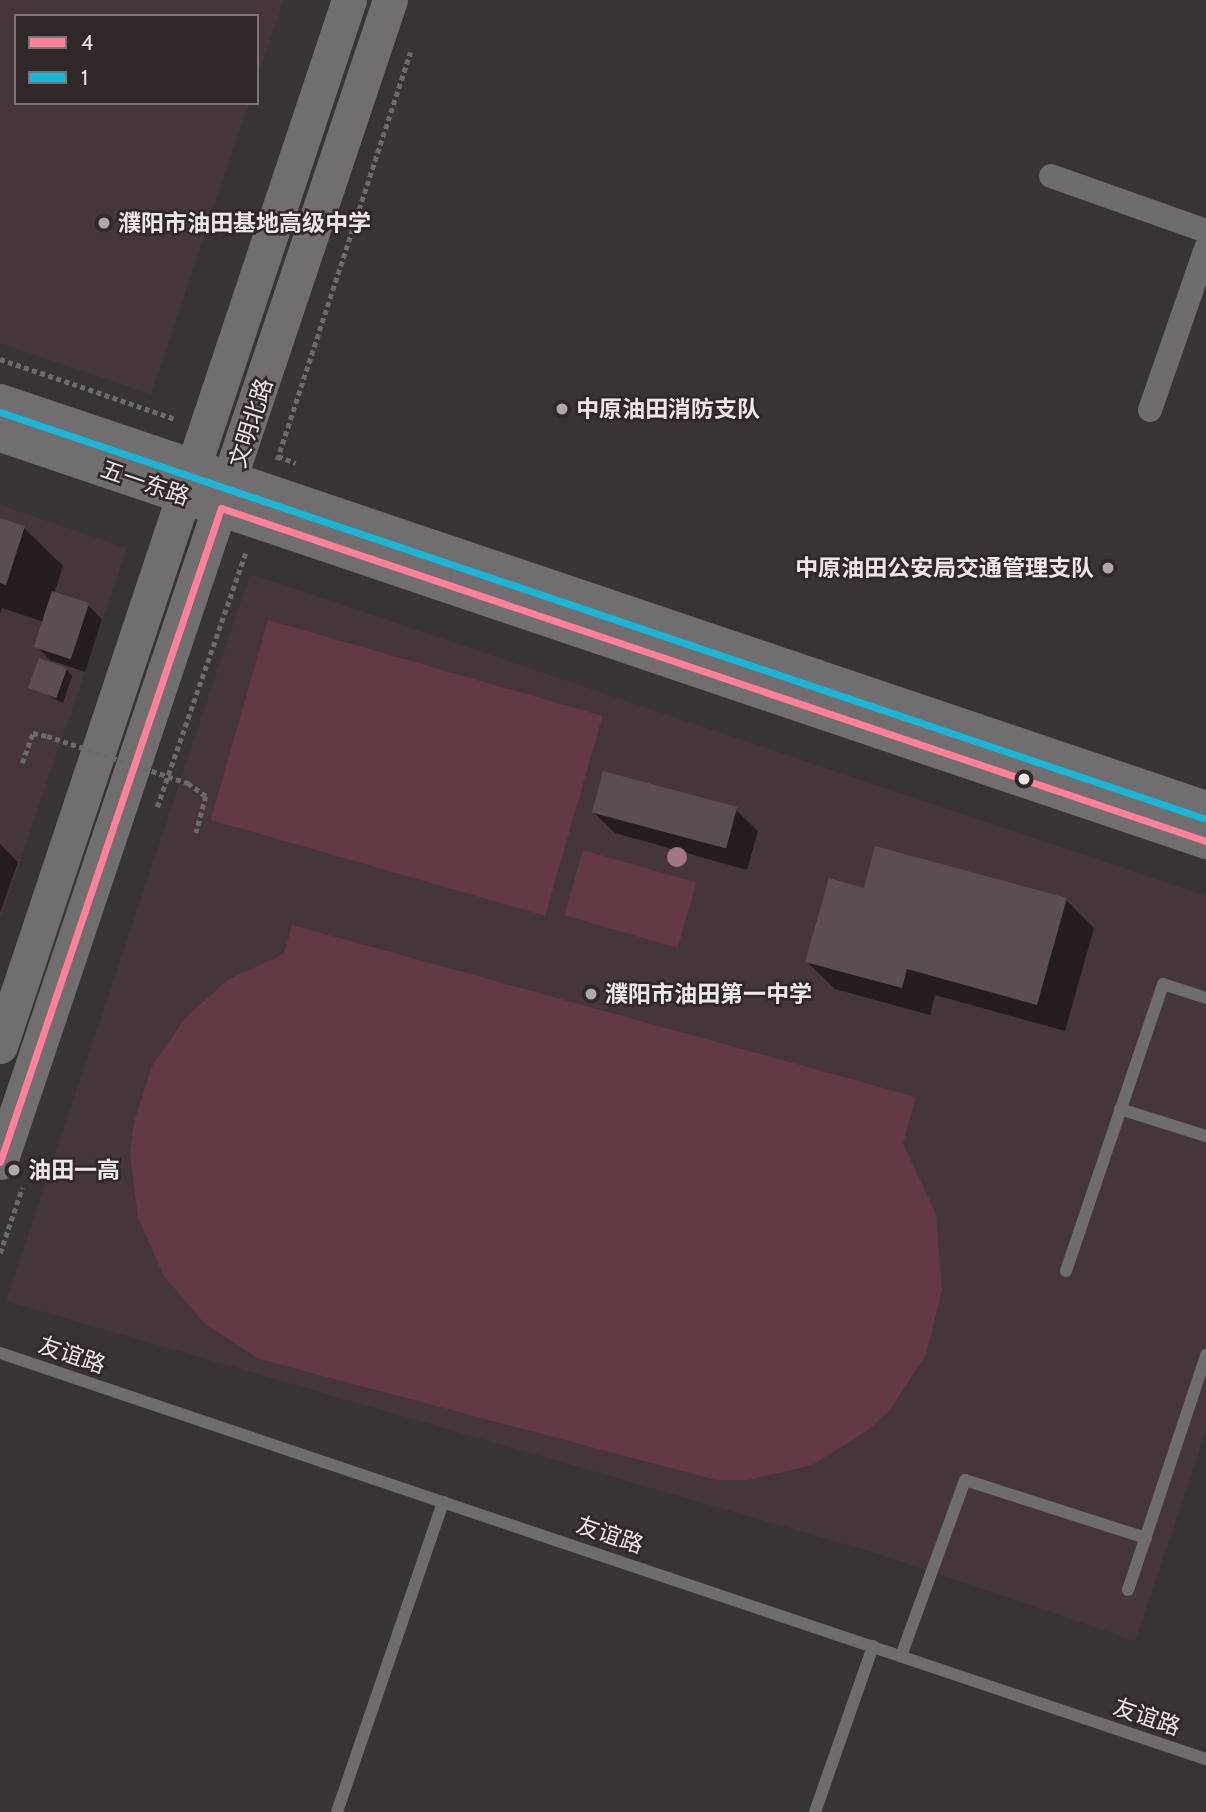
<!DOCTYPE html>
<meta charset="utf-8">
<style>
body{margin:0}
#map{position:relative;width:1206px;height:1812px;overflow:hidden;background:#383334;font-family:Cabin,"Noto Sans SC",sans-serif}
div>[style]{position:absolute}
.built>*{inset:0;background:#453639}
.green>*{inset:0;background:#633944;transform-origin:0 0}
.shadow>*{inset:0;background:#0007}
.building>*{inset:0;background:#5b4e51;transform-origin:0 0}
.path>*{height:4.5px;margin-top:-2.25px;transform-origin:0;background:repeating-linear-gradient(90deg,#6d6a6b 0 5px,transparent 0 8.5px)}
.lane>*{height:12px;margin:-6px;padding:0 6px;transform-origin:6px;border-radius:6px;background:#6e6c6c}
.street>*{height:24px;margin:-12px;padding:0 12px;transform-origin:12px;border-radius:12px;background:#6e6c6c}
.secondary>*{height:35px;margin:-17.5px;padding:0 17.5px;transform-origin:17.5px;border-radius:17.5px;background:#716e6f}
.path-bridge>*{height:4.5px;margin-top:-2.25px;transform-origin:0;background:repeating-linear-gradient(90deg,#6d6a6b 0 5px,transparent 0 8.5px)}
.bus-1>*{height:7px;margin:-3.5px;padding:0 3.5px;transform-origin:3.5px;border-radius:3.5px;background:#ff8098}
.bus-2>*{height:7px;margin:-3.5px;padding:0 3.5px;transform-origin:3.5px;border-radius:3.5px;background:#1ab6d8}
.trees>*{width:20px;height:20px;margin:-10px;border-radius:50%;background:#a27782}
.dots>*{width:19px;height:19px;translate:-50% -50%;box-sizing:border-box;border:4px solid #302729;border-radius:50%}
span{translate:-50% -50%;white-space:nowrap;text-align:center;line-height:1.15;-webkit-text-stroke:5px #302729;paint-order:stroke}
.poi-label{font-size:23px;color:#ede7e8;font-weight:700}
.left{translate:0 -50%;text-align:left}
.right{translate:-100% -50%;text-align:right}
.street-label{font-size:23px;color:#ede7e8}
.legend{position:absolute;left:14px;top:14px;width:245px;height:91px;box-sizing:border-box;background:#302729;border:2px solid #7c7475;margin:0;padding:9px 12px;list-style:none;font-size:21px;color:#ede7e8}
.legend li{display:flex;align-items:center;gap:14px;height:35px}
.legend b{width:35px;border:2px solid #7c7475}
</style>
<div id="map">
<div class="built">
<div style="clip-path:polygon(0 0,284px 0,257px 79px,257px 16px,16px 16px,16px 103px,249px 103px,151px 394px,0 343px)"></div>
<div style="clip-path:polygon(0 505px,127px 548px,0 920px)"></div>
<div style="clip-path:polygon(250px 574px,1206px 896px,1206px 1431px,1135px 1641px,882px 1555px,6px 1301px)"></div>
</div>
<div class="green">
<div style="left:268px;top:620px;width:348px;height:208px;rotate:16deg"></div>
<div style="left:583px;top:850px;width:118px;height:68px;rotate:16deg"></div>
<div style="clip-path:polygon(292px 925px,916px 1097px,903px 1144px,936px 1214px,942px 1291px,926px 1354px,891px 1409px,867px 1431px,812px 1465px,748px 1480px,716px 1480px,259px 1359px,205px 1324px,164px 1276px,138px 1218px,130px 1154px,134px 1122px,152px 1066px,185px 1018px,229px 979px,284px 954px)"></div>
</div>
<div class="shadow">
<div style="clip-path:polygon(0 520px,24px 528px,63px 566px,54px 594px,88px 605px,102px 619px,85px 672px,50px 660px,36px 646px,44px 622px,2px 608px,0 614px)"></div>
<div style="clip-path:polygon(66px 669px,72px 676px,63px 703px,31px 687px)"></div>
<div style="clip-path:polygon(736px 810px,758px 831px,747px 870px,615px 833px,593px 812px)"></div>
<div style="clip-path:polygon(0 844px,18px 862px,0 913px)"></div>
<div style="clip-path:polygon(865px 890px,1066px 900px,1094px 928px,1065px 1031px,935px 995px,930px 1015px,835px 989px,807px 962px)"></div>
</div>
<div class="building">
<div style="clip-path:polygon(0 518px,25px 526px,6px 585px,0 583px)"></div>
<div style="left:52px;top:591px;width:39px;height:59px;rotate:18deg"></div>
<div style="left:39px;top:658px;width:30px;height:32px;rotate:20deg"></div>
<div style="left:603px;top:771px;width:139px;height:43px;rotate:15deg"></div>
<div style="clip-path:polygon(875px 846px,1067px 898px,1037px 1005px,907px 969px,902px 988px,805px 962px,829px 878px,864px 888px)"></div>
</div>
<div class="path">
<div style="left:0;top:359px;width:185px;rotate:18.9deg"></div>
<div style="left:278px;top:456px;width:19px;rotate:21deg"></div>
<div style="left:277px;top:460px;width:429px;rotate:-71.9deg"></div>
<div style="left:22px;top:763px;width:32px;rotate:-70deg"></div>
<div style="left:33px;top:733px;width:14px;rotate:12deg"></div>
<div style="left:188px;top:783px;width:22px;rotate:36deg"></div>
<div style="left:206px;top:796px;width:38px;rotate:105deg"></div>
<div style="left:157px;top:807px;width:271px;rotate:-70.8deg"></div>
<div style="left:0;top:1253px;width:69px;rotate:-71.3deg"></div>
</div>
<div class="lane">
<div style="left:1120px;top:1109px;width:90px;rotate:17.4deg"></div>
<div style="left:1066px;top:1271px;width:303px;rotate:-71.3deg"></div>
<div style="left:1163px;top:984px;width:45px;rotate:18deg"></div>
<div style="left:0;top:1353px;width:1273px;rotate:18.61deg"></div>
<div style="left:1128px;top:1590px;width:248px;rotate:-71.6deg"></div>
<div style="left:901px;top:1656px;width:187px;rotate:-70deg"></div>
<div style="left:965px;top:1480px;width:190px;rotate:17.8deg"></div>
<div style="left:337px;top:1812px;width:328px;rotate:-71.1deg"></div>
<div style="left:815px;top:1812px;width:176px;rotate:-70.7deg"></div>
</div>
<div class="street">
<div style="left:1051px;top:176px;width:164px;rotate:19.5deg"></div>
<div style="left:1150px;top:410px;width:171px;rotate:-70.9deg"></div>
</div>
<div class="secondary">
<div style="left:0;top:401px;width:1273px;rotate:18.65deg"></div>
<div style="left:0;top:434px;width:1273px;rotate:18.65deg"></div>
<div style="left:0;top:1046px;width:1103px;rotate:-71.55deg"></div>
<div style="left:0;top:1162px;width:1226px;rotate:-71.45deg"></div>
</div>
<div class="path-bridge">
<div style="left:47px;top:736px;width:149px;rotate:18.4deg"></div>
</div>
<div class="bus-1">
<div style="left:0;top:1162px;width:690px;rotate:-71.33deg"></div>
<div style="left:221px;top:508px;width:1040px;rotate:18.68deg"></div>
</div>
<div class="bus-2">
<div style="left:0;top:412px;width:1270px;rotate:18.65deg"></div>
</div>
<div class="trees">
<div style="left:677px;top:857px"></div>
</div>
<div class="dots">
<div style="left:104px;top:223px;background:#aea8a9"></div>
<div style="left:562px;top:409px;background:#aea8a9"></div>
<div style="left:1108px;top:568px;background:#aea8a9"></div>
<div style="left:1024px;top:779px;background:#ede7e8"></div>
<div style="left:591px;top:994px;background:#aea8a9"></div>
<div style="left:14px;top:1170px;background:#aea8a9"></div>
</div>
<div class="poi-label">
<span class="left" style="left:118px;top:223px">濮阳市油田基地高级中学</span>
<span class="left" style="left:576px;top:409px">中原油田消防支队</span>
<span class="right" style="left:1094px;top:568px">中原油田公安局交通管理支队</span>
<span class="left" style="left:605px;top:994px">濮阳市油田第一中学</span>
<span class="left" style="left:28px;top:1170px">油田一高</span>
</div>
<div class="street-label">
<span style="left:251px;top:423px;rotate:-72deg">文明北路</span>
<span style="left:145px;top:483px;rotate:19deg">五一东路</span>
<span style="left:72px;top:1355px;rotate:19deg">友谊路</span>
<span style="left:610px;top:1535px;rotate:19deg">友谊路</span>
<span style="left:1147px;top:1717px;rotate:19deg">友谊路</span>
</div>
<ul class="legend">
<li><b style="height:9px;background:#ff8098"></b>4</li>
<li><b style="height:9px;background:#1ab6d8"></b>1</li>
</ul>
</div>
